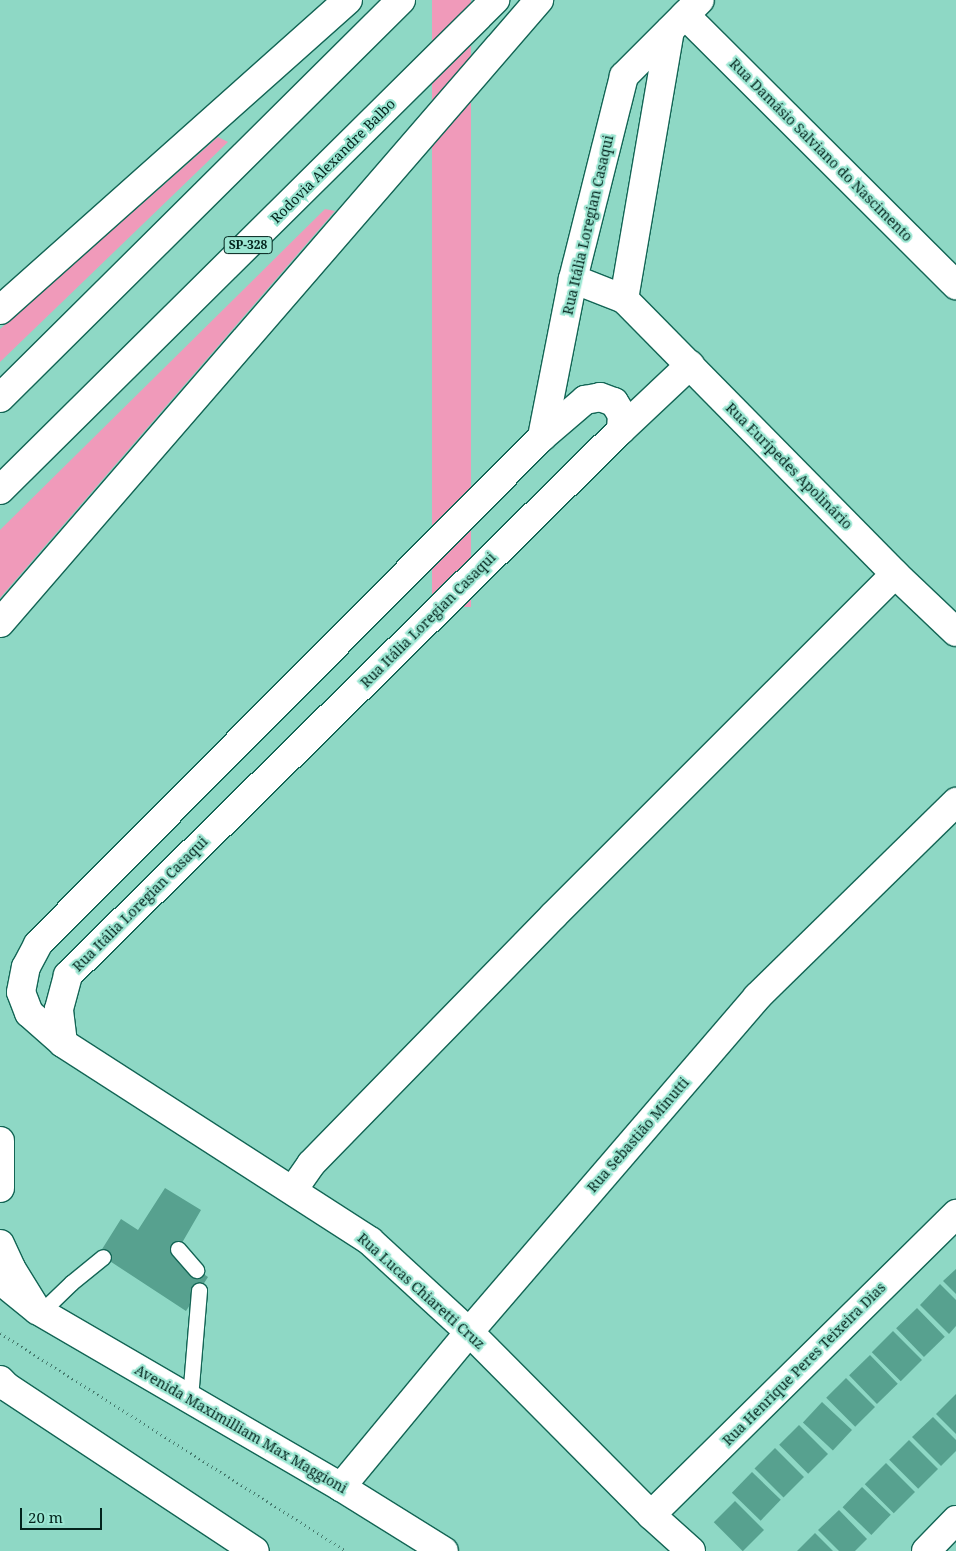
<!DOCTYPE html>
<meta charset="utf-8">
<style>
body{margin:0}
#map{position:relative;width:956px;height:1551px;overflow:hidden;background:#8ed8c5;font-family:"Noto Serif",serif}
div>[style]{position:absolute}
.green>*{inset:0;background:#f09aba;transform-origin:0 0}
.building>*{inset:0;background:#57a18f;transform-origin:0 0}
.path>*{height:3px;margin-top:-1.5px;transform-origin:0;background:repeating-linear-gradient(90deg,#467a6e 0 1px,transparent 0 5px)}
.roads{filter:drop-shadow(1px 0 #136555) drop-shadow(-1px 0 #136555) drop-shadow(0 1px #136555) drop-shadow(0 -1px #136555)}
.service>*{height:15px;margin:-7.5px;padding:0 7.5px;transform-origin:7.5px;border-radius:7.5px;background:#fff}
.minor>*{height:28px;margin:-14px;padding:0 14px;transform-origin:14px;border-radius:14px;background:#fff}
.tertiary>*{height:28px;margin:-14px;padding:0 14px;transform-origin:14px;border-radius:14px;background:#fff}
.motorway>*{height:28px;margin:-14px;padding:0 14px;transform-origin:14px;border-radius:14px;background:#fff}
span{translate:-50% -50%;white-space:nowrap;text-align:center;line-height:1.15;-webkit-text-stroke:4.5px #9be6d2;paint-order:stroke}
.shield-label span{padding:1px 4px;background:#9be6d2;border:1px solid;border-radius:4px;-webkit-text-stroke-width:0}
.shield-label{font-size:12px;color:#03231c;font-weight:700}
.street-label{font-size:14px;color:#03231c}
.scale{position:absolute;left:20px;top:1508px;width:82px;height:22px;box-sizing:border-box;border:2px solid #03231c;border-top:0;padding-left:6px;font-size:15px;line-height:18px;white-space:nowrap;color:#03231c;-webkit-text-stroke:4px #9be6d2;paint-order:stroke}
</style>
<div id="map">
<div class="green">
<div style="left:432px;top:0;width:39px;height:607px"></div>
<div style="clip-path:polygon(218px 137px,228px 142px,0 362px,0 329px)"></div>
<div style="clip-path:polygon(325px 209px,335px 211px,0 598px,0 530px)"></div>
</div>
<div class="building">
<div style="clip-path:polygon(165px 1188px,201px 1210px,175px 1255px,208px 1277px,186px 1311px,99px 1254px,121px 1219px,138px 1230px)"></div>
<div style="clip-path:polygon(956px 1269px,956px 1294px,943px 1281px)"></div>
<div style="clip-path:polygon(940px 1284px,956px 1300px,956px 1326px,949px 1334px,920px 1305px)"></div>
<div style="left:917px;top:1308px;width:40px;height:29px;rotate:46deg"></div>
<div style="left:893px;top:1331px;width:41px;height:30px;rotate:45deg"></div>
<div style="left:870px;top:1355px;width:40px;height:29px;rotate:46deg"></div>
<div style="left:846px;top:1378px;width:41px;height:28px;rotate:45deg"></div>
<div style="clip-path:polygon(956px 1394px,956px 1434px,936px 1414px)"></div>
<div style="left:822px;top:1402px;width:41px;height:28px;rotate:43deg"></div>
<div style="clip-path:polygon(933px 1417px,956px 1440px,956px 1451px,941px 1466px,912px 1437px)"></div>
<div style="left:799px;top:1425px;width:41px;height:28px;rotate:45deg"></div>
<div style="left:909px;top:1440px;width:41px;height:28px;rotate:45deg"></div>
<div style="left:775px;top:1448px;width:41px;height:29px;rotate:45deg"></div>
<div style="left:886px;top:1463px;width:41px;height:30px;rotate:45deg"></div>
<div style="left:752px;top:1472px;width:40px;height:29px;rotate:44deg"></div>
<div style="left:862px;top:1487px;width:40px;height:28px;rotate:44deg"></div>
<div style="left:735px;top:1501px;width:41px;height:30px;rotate:45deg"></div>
<div style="clip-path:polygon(839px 1510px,867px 1539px,855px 1551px,839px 1551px,818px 1530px)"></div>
<div style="clip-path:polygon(815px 1533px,833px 1551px,797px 1551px)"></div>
</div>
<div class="path">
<div style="left:0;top:1333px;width:409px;rotate:32.2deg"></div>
</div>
<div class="roads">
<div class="service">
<div style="left:178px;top:1249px;width:28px;rotate:49deg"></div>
<div style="left:41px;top:1312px;width:42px;rotate:-44deg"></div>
<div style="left:71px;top:1283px;width:41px;rotate:-39.1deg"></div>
<div style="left:190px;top:1398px;width:108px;rotate:-85.2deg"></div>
</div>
<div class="minor">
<div style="left:685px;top:15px;width:383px;rotate:44.9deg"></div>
<div style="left:573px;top:279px;width:55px;rotate:21.4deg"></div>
<div style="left:624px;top:299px;width:386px;rotate:45.4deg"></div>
<div style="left:895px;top:574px;width:84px;rotate:43.6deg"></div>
<div style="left:624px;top:299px;width:272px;rotate:-80.3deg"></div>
<div style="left:542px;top:437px;width:57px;rotate:-40.7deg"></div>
<div style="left:585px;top:400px;width:15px;rotate:-11deg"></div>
<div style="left:600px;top:397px;width:15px;rotate:20deg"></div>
<div style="left:614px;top:402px;width:15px;rotate:58deg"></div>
<div style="left:622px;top:415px;width:15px;rotate:94deg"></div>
<div style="left:63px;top:1043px;width:34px;rotate:-97deg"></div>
<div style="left:59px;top:1009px;width:35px;rotate:-75deg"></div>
<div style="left:68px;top:975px;width:776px;rotate:-44.58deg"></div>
<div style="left:621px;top:430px;width:95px;rotate:-43.3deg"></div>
<div style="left:0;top:1141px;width:47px;rotate:90deg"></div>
<div style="left:293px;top:1190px;width:32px;rotate:-55deg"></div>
<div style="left:311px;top:1164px;width:348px;rotate:-45.7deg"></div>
<div style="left:554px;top:915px;width:482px;rotate:-45deg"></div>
<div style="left:0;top:1244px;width:26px;rotate:65deg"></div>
<div style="left:11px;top:1268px;width:46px;rotate:58.4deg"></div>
<div style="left:341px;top:1487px;width:201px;rotate:-50.4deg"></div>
<div style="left:469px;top:1332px;width:442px;rotate:-49.3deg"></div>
<div style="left:757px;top:997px;width:279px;rotate:-44.4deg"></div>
<div style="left:651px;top:1515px;width:429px;rotate:-44.6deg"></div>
<div style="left:691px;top:1551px;width:54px;rotate:-138deg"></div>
<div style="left:651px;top:1515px;width:258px;rotate:-134.8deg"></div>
<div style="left:469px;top:1332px;width:134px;rotate:-137.4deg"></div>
<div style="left:370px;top:1241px;width:365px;rotate:-147.2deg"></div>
<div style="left:63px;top:1043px;width:45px;rotate:-138.6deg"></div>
<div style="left:29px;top:1013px;width:22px;rotate:-111deg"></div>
<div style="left:21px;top:992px;width:25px;rotate:-79deg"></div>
<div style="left:26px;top:967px;width:26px;rotate:-62deg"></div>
<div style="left:38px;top:944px;width:715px;rotate:-45.17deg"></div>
<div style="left:542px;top:437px;width:161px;rotate:-78.9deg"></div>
<div style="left:573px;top:279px;width:209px;rotate:-75.9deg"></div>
<div style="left:624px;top:76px;width:107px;rotate:-45deg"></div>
<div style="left:926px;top:1551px;width:43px;rotate:-45.9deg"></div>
</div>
<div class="tertiary">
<div style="left:0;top:1280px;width:48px;rotate:39deg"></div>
<div style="left:37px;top:1310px;width:352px;rotate:30.2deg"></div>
<div style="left:341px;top:1487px;width:121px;rotate:31.9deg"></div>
<div style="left:0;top:1380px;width:10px;rotate:45deg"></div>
<div style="left:7px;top:1387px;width:297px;rotate:33.5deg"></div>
</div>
<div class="motorway">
<div style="left:0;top:310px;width:466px;rotate:-41.7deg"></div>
<div style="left:0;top:398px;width:565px;rotate:-44.78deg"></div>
<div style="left:0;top:490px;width:697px;rotate:-44.71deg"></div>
<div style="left:0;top:623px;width:824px;rotate:-49.13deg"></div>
</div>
</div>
<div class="shield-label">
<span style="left:248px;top:245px">SP-328</span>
</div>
<div class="street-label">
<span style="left:821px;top:150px;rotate:45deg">Rua Damásio Salviano do Nascimento</span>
<span style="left:333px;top:161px;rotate:-45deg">Rodovia Alexandre Balbo</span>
<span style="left:588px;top:225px;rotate:-77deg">Rua Itália Loregian Casaqui</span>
<span style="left:789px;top:466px;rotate:45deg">Rua Eurípedes Apolinário</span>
<span style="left:428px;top:620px;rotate:-45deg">Rua Itália Loregian Casaqui</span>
<span style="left:140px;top:904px;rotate:-45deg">Rua Itália Loregian Casaqui</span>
<span style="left:638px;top:1135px;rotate:-49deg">Rua Sebastião Minutti</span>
<span style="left:421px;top:1291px;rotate:42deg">Rua Lucas Chiaretti Cruz</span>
<span style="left:804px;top:1364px;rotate:-45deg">Rua Henrique Peres Teixeira Dias</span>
<span style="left:241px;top:1429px;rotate:30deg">Avenida Maximilliam Max Maggioni</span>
</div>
<div class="scale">20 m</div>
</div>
